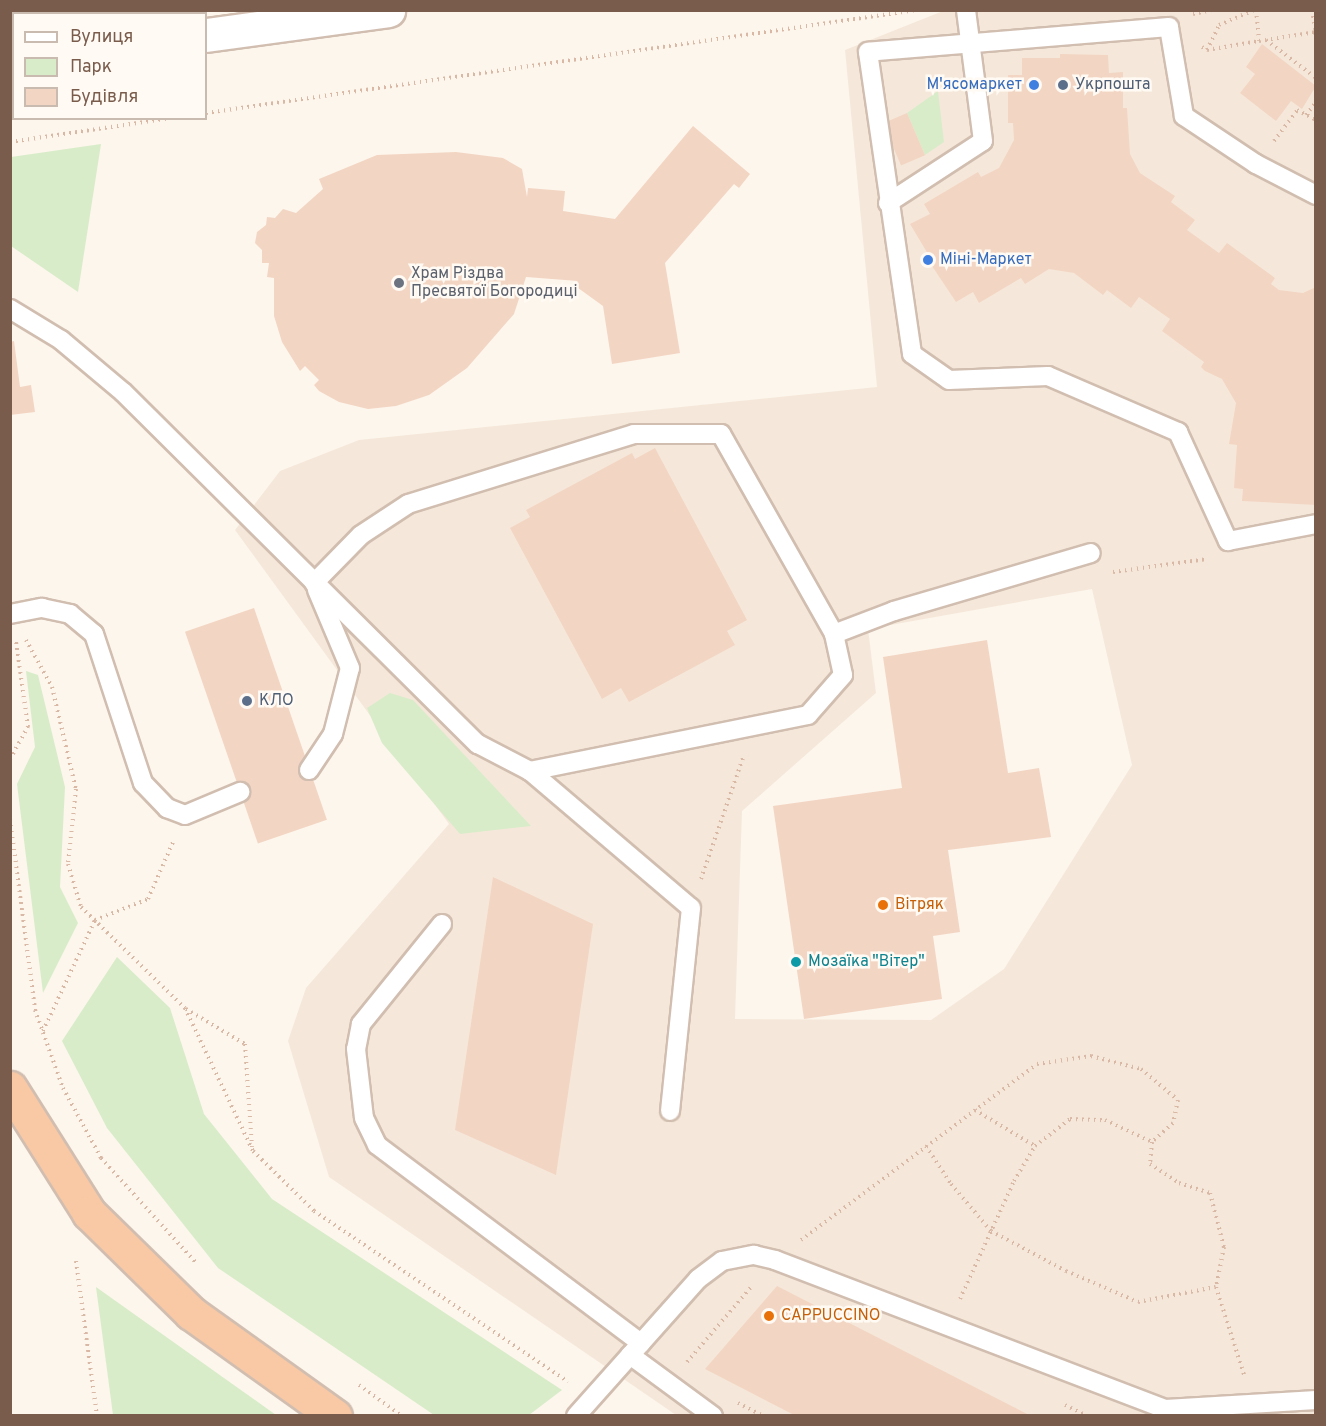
<!DOCTYPE html>
<meta charset="utf-8">
<style>
body{margin:0}
#map{position:relative;width:1326px;height:1426px;overflow:hidden;background:#fdf6ec;font-family:Overpass,sans-serif}
div>[style]{position:absolute}
.residential>*{inset:0;background:#f5e8da}
.green>*{inset:0;background:#d8ecc9}
.building>*{inset:0;background:#f3d5c3;transform-origin:0 0}
.path>*{height:4px;margin-top:-2px;transform-origin:0;background:repeating-linear-gradient(90deg,#d9b8a5 0 1.5px,transparent 0 6px)}
.roads{filter:drop-shadow(2px 0 #d1beb0) drop-shadow(-2px 0 #d1beb0) drop-shadow(0 2px #d1beb0) drop-shadow(0 -2px #d1beb0)}
.service>*{height:18px;margin:-9px;padding:0 9px;transform-origin:9px;border-radius:9px;background:#fff}
.minor>*{height:33px;margin:-16.5px;padding:0 16.5px;transform-origin:16.5px;border-radius:16.5px;background:#fff}
.trunk>*{height:33px;margin:-16.5px;padding:0 16.5px;transform-origin:16.5px;border-radius:16.5px;background:#f9c8a4}
.dots>*{width:16px;height:16px;translate:-50% -50%;box-sizing:border-box;border:3px solid #fffaf3;border-radius:50%}
span{translate:-50% -50%;white-space:nowrap;text-align:center;line-height:1.15;-webkit-text-stroke:5px #fffaf3;paint-order:stroke}
.shop-label{font-size:16px;color:#366cbe}
.right{translate:-100% -50%;text-align:right}
.left{translate:0 -50%;text-align:left}
.service-label{font-size:16px;color:#4e5e75}
.worship-label{font-size:16px;color:#5b616d}
.food-label{font-size:16px;color:#c56008}
.culture-label{font-size:16px;color:#0d838f}
.frame{position:absolute;inset:0;border:12px solid #7a5c4d;pointer-events:none}
.legend{position:absolute;left:12px;top:12px;width:195px;height:108px;box-sizing:border-box;background:#fffaf3;border:2px solid #cabbb1;margin:0;padding:8px 10px;list-style:none;font-size:18px;color:#7a5c4d}
.legend li{display:flex;align-items:center;gap:12px;height:30px}
.legend b{width:30px;border:2px solid #cabbb1}
</style>
<div id="map">
<div class="residential">
<div style="clip-path:polygon(evenodd,943px 11px,1315px 11px,1315px 1415px,676px 1415px,329px 1177px,288px 1041px,306px 988px,449px 824px,235px 530px,280px 471px,359px 440px,877px 387px,845px 50px,943px 11px,1092px 589px,1132px 765px,1004px 969px,931px 1020px,735px 1019px,742px 811px,876px 693px,868px 629px,1092px 589px)"></div>
</div>
<div class="green">
<div style="clip-path:polygon(938px 91px,944px 142px,925px 155px,907px 113px)"></div>
<div style="clip-path:polygon(101px 144px,78px 292px,11px 246px,11px 157px)"></div>
<div style="clip-path:polygon(26px 671px,38px 675px,65px 787px,60px 887px,78px 923px,43px 993px,17px 784px,35px 747px)"></div>
<div style="clip-path:polygon(390px 693px,413px 700px,531px 826px,460px 834px,382px 743px,367px 708px)"></div>
<div style="clip-path:polygon(117px 957px,170px 1008px,204px 1114px,272px 1199px,562px 1390px,529px 1415px,434px 1415px,218px 1268px,107px 1128px,62px 1041px)"></div>
<div style="clip-path:polygon(96px 1287px,276px 1415px,113px 1415px)"></div>
</div>
<div class="building">
<div style="clip-path:polygon(1262px 44px,1316px 86px,1302px 109px,1291px 101px,1276px 121px,1240px 93px,1255px 74px,1246px 67px)"></div>
<div style="clip-path:polygon(1060px 54px,1108px 55px,1109px 73px,1123px 72px,1123px 108px,1127px 108px,1130px 154px,1140px 173px,1175px 196px,1171px 202px,1195px 220px,1187px 230px,1219px 253px,1227px 243px,1275px 278px,1271px 284px,1279px 290px,1303px 293px,1316px 287px,1316px 505px,1242px 501px,1243px 489px,1234px 488px,1237px 445px,1229px 444px,1236px 403px,1222px 379px,1205px 371px,1201px 367px,1204px 362px,1162px 331px,1170px 319px,1139px 297px,1131px 308px,1107px 290px,1103px 295px,1074px 273px,1049px 269px,1025px 284px,1021px 278px,979px 303px,973px 292px,956px 302px,928px 260px,931px 259px,910px 224px,930px 214px,924px 204px,978px 172px,981px 177px,999px 168px,1014px 140px,1013px 123px,1008px 123px,1008px 75px,1022px 75px,1022px 58px,1060px 58px)"></div>
<div style="left:907px;top:113px;width:46px;height:26px;rotate:67deg"></div>
<div style="clip-path:polygon(693px 126px,750px 174px,739px 188px,734px 184px,665px 263px,680px 353px,612px 364px,603px 306px,574px 285px,578px 281px,526px 277px,514px 314px,467px 368px,429px 395px,396px 406px,368px 409px,339px 402px,319px 391px,314px 385px,319px 380px,305px 366px,300px 371px,282px 342px,274px 316px,274px 278px,267px 277px,269px 263px,262px 263px,262px 250px,255px 243px,257px 232px,266px 225px,267px 217px,275px 218px,283px 209px,296px 213px,323px 189px,319px 179px,377px 155px,456px 152px,503px 158px,522px 169px,527px 197px,528px 188px,565px 191px,563px 211px,615px 219px)"></div>
<div style="clip-path:polygon(14px 341px,20px 387px,31px 385px,35px 412px,10px 415px,10px 342px)"></div>
<div style="clip-path:polygon(655px 448px,747px 620px,727px 631px,735px 645px,629px 702px,621px 688px,602px 699px,510px 528px,530px 517px,526px 510px,632px 453px,635px 459px)"></div>
<div style="left:254px;top:608px;width:224px;height:73px;rotate:71deg"></div>
<div style="clip-path:polygon(987px 640px,1008px 773px,1039px 768px,1051px 837px,948px 850px,960px 932px,933px 936px,942px 999px,804px 1019px,773px 806px,902px 788px,883px 657px)"></div>
<div style="clip-path:polygon(493px 877px,593px 924px,556px 1175px,455px 1130px)"></div>
<div style="clip-path:polygon(777px 1286px,1031px 1416px,796px 1416px,705px 1369px)"></div>
</div>
<div class="path">
<div style="left:1256px;top:10px;width:31px;rotate:84deg"></div>
<div style="left:1259px;top:41px;width:58px;rotate:-9deg"></div>
<div style="left:1312px;top:10px;width:22px;rotate:80deg"></div>
<div style="left:1193px;top:14px;width:19px;rotate:-12deg"></div>
<div style="left:1266px;top:40px;width:63px;rotate:37.2deg"></div>
<div style="left:1202px;top:47px;width:6px;rotate:31deg"></div>
<div style="left:1207px;top:50px;width:53px;rotate:-9.8deg"></div>
<div style="left:1207px;top:50px;width:28px;rotate:-64deg"></div>
<div style="left:1219px;top:25px;width:38px;rotate:-23deg"></div>
<div style="left:206px;top:113px;width:718px;rotate:-8.24deg"></div>
<div style="left:1306px;top:115px;width:16px;rotate:-52deg"></div>
<div style="left:1274px;top:141px;width:39px;rotate:-53deg"></div>
<div style="left:1297px;top:110px;width:21px;rotate:28deg"></div>
<div style="left:10px;top:142px;width:163px;rotate:-8.5deg"></div>
<div style="left:1113px;top:572px;width:95px;rotate:-7.9deg"></div>
<div style="left:26px;top:640px;width:54px;rotate:61deg"></div>
<div style="left:52px;top:687px;width:105px;rotate:76.8deg"></div>
<div style="left:76px;top:789px;width:75px;rotate:96.1deg"></div>
<div style="left:68px;top:864px;width:45px;rotate:73.2deg"></div>
<div style="left:81px;top:907px;width:145px;rotate:44.2deg"></div>
<div style="left:185px;top:1008px;width:158px;rotate:64.6deg"></div>
<div style="left:253px;top:1151px;width:86px;rotate:44.5deg"></div>
<div style="left:314px;top:1211px;width:306px;rotate:33.9deg"></div>
<div style="left:10px;top:759px;width:37px;rotate:-61deg"></div>
<div style="left:28px;top:727px;width:86px;rotate:-98deg"></div>
<div style="left:10px;top:819px;width:193px;rotate:82.5deg"></div>
<div style="left:35px;top:1010px;width:83px;rotate:70.3deg"></div>
<div style="left:63px;top:1088px;width:80px;rotate:61.5deg"></div>
<div style="left:101px;top:1158px;width:143px;rotate:47.8deg"></div>
<div style="left:701px;top:879px;width:128px;rotate:-70.9deg"></div>
<div style="left:186px;top:1009px;width:69px;rotate:30.7deg"></div>
<div style="left:245px;top:1044px;width:103px;rotate:86.1deg"></div>
<div style="left:43px;top:1031px;width:123px;rotate:-64.9deg"></div>
<div style="left:95px;top:920px;width:57px;rotate:-21.6deg"></div>
<div style="left:148px;top:899px;width:62px;rotate:-66.3deg"></div>
<div style="left:975px;top:1110px;width:70px;rotate:31deg"></div>
<div style="left:926px;top:1146px;width:45px;rotate:56.7deg"></div>
<div style="left:951px;top:1184px;width:62px;rotate:49.6deg"></div>
<div style="left:991px;top:1231px;width:85px;rotate:28.1deg"></div>
<div style="left:1066px;top:1271px;width:78px;rotate:23.3deg"></div>
<div style="left:1138px;top:1302px;width:79px;rotate:-10.9deg"></div>
<div style="left:801px;top:1240px;width:294px;rotate:-36.7deg"></div>
<div style="left:1037px;top:1064px;width:55px;rotate:-8.4deg"></div>
<div style="left:1091px;top:1056px;width:52px;rotate:14.6deg"></div>
<div style="left:1141px;top:1069px;width:48px;rotate:40deg"></div>
<div style="left:1178px;top:1100px;width:24px;rotate:102deg"></div>
<div style="left:1173px;top:1123px;width:28px;rotate:138deg"></div>
<div style="left:1152px;top:1142px;width:22px;rotate:95deg"></div>
<div style="left:1150px;top:1164px;width:35px;rotate:33deg"></div>
<div style="left:1179px;top:1183px;width:33px;rotate:18deg"></div>
<div style="left:1210px;top:1193px;width:56px;rotate:75.5deg"></div>
<div style="left:1224px;top:1247px;width:41px;rotate:101.3deg"></div>
<div style="left:1216px;top:1287px;width:92px;rotate:72.3deg"></div>
<div style="left:76px;top:1261px;width:156px;rotate:82.3deg"></div>
<div style="left:960px;top:1299px;width:130px;rotate:-65.4deg"></div>
<div style="left:1014px;top:1181px;width:41px;rotate:-59deg"></div>
<div style="left:1035px;top:1146px;width:44px;rotate:-37.6deg"></div>
<div style="left:1070px;top:1119px;width:35px;rotate:2deg"></div>
<div style="left:1105px;top:1120px;width:52px;rotate:25.1deg"></div>
<div style="left:687px;top:1362px;width:100px;rotate:-49.5deg"></div>
<div style="left:359px;top:1385px;width:53px;rotate:35.8deg"></div>
<div style="left:738px;top:1403px;width:28px;rotate:27deg"></div>
<div style="left:1065px;top:1405px;width:25px;rotate:26deg"></div>
</div>
<div class="roads">
<div class="service">
<div style="left:33px;top:14px;width:4px;rotate:-76deg"></div>
<div style="left:1316px;top:195px;width:68px;rotate:-152.7deg"></div>
<div style="left:1256px;top:164px;width:87px;rotate:-146.3deg"></div>
<div style="left:1184px;top:116px;width:90px;rotate:-99.6deg"></div>
<div style="left:1169px;top:27px;width:302px;rotate:175.3deg"></div>
<div style="left:868px;top:52px;width:305px;rotate:81.7deg"></div>
<div style="left:912px;top:354px;width:45px;rotate:35.1deg"></div>
<div style="left:949px;top:380px;width:99px;rotate:-2.3deg"></div>
<div style="left:1048px;top:376px;width:142px;rotate:23.3deg"></div>
<div style="left:1178px;top:432px;width:120px;rotate:65.4deg"></div>
<div style="left:1228px;top:541px;width:90px;rotate:-10.9deg"></div>
<div style="left:888px;top:203px;width:113px;rotate:-33.1deg"></div>
<div style="left:983px;top:141px;width:132px;rotate:-97.4deg"></div>
<div style="left:10px;top:309px;width:60px;rotate:31.3deg"></div>
<div style="left:61px;top:340px;width:81px;rotate:40deg"></div>
<div style="left:123px;top:392px;width:500px;rotate:44.8deg"></div>
<div style="left:478px;top:744px;width:59px;rotate:27.4deg"></div>
<div style="left:530px;top:771px;width:211px;rotate:40.4deg"></div>
<div style="left:691px;top:908px;width:204px;rotate:95.9deg"></div>
<div style="left:314px;top:583px;width:67px;rotate:-45.6deg"></div>
<div style="left:361px;top:535px;width:56px;rotate:-33.4deg"></div>
<div style="left:408px;top:504px;width:237px;rotate:-17.2deg"></div>
<div style="left:634px;top:434px;width:87px"></div>
<div style="left:721px;top:434px;width:230px;rotate:60.5deg"></div>
<div style="left:834px;top:634px;width:42px;rotate:77.6deg"></div>
<div style="left:843px;top:675px;width:53px;rotate:131.2deg"></div>
<div style="left:808px;top:715px;width:284px;rotate:168.6deg"></div>
<div style="left:10px;top:614px;width:33px;rotate:-11deg"></div>
<div style="left:42px;top:608px;width:29px;rotate:12deg"></div>
<div style="left:70px;top:614px;width:31px;rotate:40deg"></div>
<div style="left:94px;top:634px;width:157px;rotate:71.8deg"></div>
<div style="left:143px;top:783px;width:35px;rotate:46deg"></div>
<div style="left:167px;top:808px;width:19px;rotate:21deg"></div>
<div style="left:185px;top:815px;width:60px;rotate:-22.7deg"></div>
<div style="left:834px;top:634px;width:64px;rotate:-21deg"></div>
<div style="left:894px;top:611px;width:205px;rotate:-16.4deg"></div>
<div style="left:309px;top:770px;width:43px;rotate:-56.3deg"></div>
<div style="left:333px;top:734px;width:68px;rotate:-75.6deg"></div>
<div style="left:350px;top:668px;width:85px;rotate:-112.9deg"></div>
<div style="left:442px;top:924px;width:129px;rotate:129deg"></div>
<div style="left:361px;top:1024px;width:25px;rotate:101deg"></div>
<div style="left:356px;top:1049px;width:69px;rotate:83.4deg"></div>
<div style="left:364px;top:1118px;width:30px;rotate:64deg"></div>
<div style="left:377px;top:1145px;width:330px;rotate:36.9deg"></div>
<div style="left:630px;top:1355px;width:103px;rotate:36.3deg"></div>
<div style="left:576px;top:1416px;width:183px;rotate:-48.3deg"></div>
<div style="left:698px;top:1279px;width:30px;rotate:-37deg"></div>
<div style="left:722px;top:1261px;width:33px;rotate:-11deg"></div>
<div style="left:754px;top:1255px;width:22px;rotate:13deg"></div>
<div style="left:775px;top:1260px;width:418px;rotate:20.9deg"></div>
<div style="left:1166px;top:1409px;width:150px;rotate:-3.4deg"></div>
</div>
<div class="minor">
<div style="left:206px;top:35px;width:184px;rotate:-7.8deg"></div>
<div style="left:10px;top:62px;width:4px"></div>
</div>
<div class="trunk">
<div style="left:10px;top:1088px;width:148px;rotate:57.7deg"></div>
<div style="left:89px;top:1213px;width:143px;rotate:44.4deg"></div>
<div style="left:191px;top:1313px;width:177px;rotate:35.6deg"></div>
</div>
</div>
<div class="dots">
<div style="left:1034px;top:85px;background:#3f7fe0"></div>
<div style="left:1063px;top:85px;background:#5c6f8a"></div>
<div style="left:928px;top:260px;background:#3f7fe0"></div>
<div style="left:399px;top:283px;background:#6b7280"></div>
<div style="left:247px;top:701px;background:#5c6f8a"></div>
<div style="left:883px;top:905px;background:#e8710a"></div>
<div style="left:796px;top:962px;background:#0f9aa8"></div>
<div style="left:769px;top:1316px;background:#e8710a"></div>
</div>
<div class="shop-label">
<span class="right" style="left:1022px;top:85px">М'ясомаркет</span>
<span class="left" style="left:940px;top:260px">Міні-Маркет</span>
</div>
<div class="service-label">
<span class="left" style="left:1075px;top:85px">Укрпошта</span>
<span class="left" style="left:259px;top:701px">КЛО</span>
</div>
<div class="worship-label">
<span class="left" style="left:411px;top:283px">Храм Різдва<br>Пресвятої Богородиці</span>
</div>
<div class="food-label">
<span class="left" style="left:895px;top:905px">Вітряк</span>
<span class="left" style="left:781px;top:1316px">CAPPUCCINO</span>
</div>
<div class="culture-label">
<span class="left" style="left:808px;top:962px">Мозаїка "Вітер"</span>
</div>
<div class="frame"></div>
<ul class="legend">
<li><b style="height:8px;background:#fff"></b>Вулиця</li>
<li><b style="height:16px;background:#d8ecc9"></b>Парк</li>
<li><b style="height:16px;background:#f3d5c3"></b>Будівля</li>
</ul>
</div>
